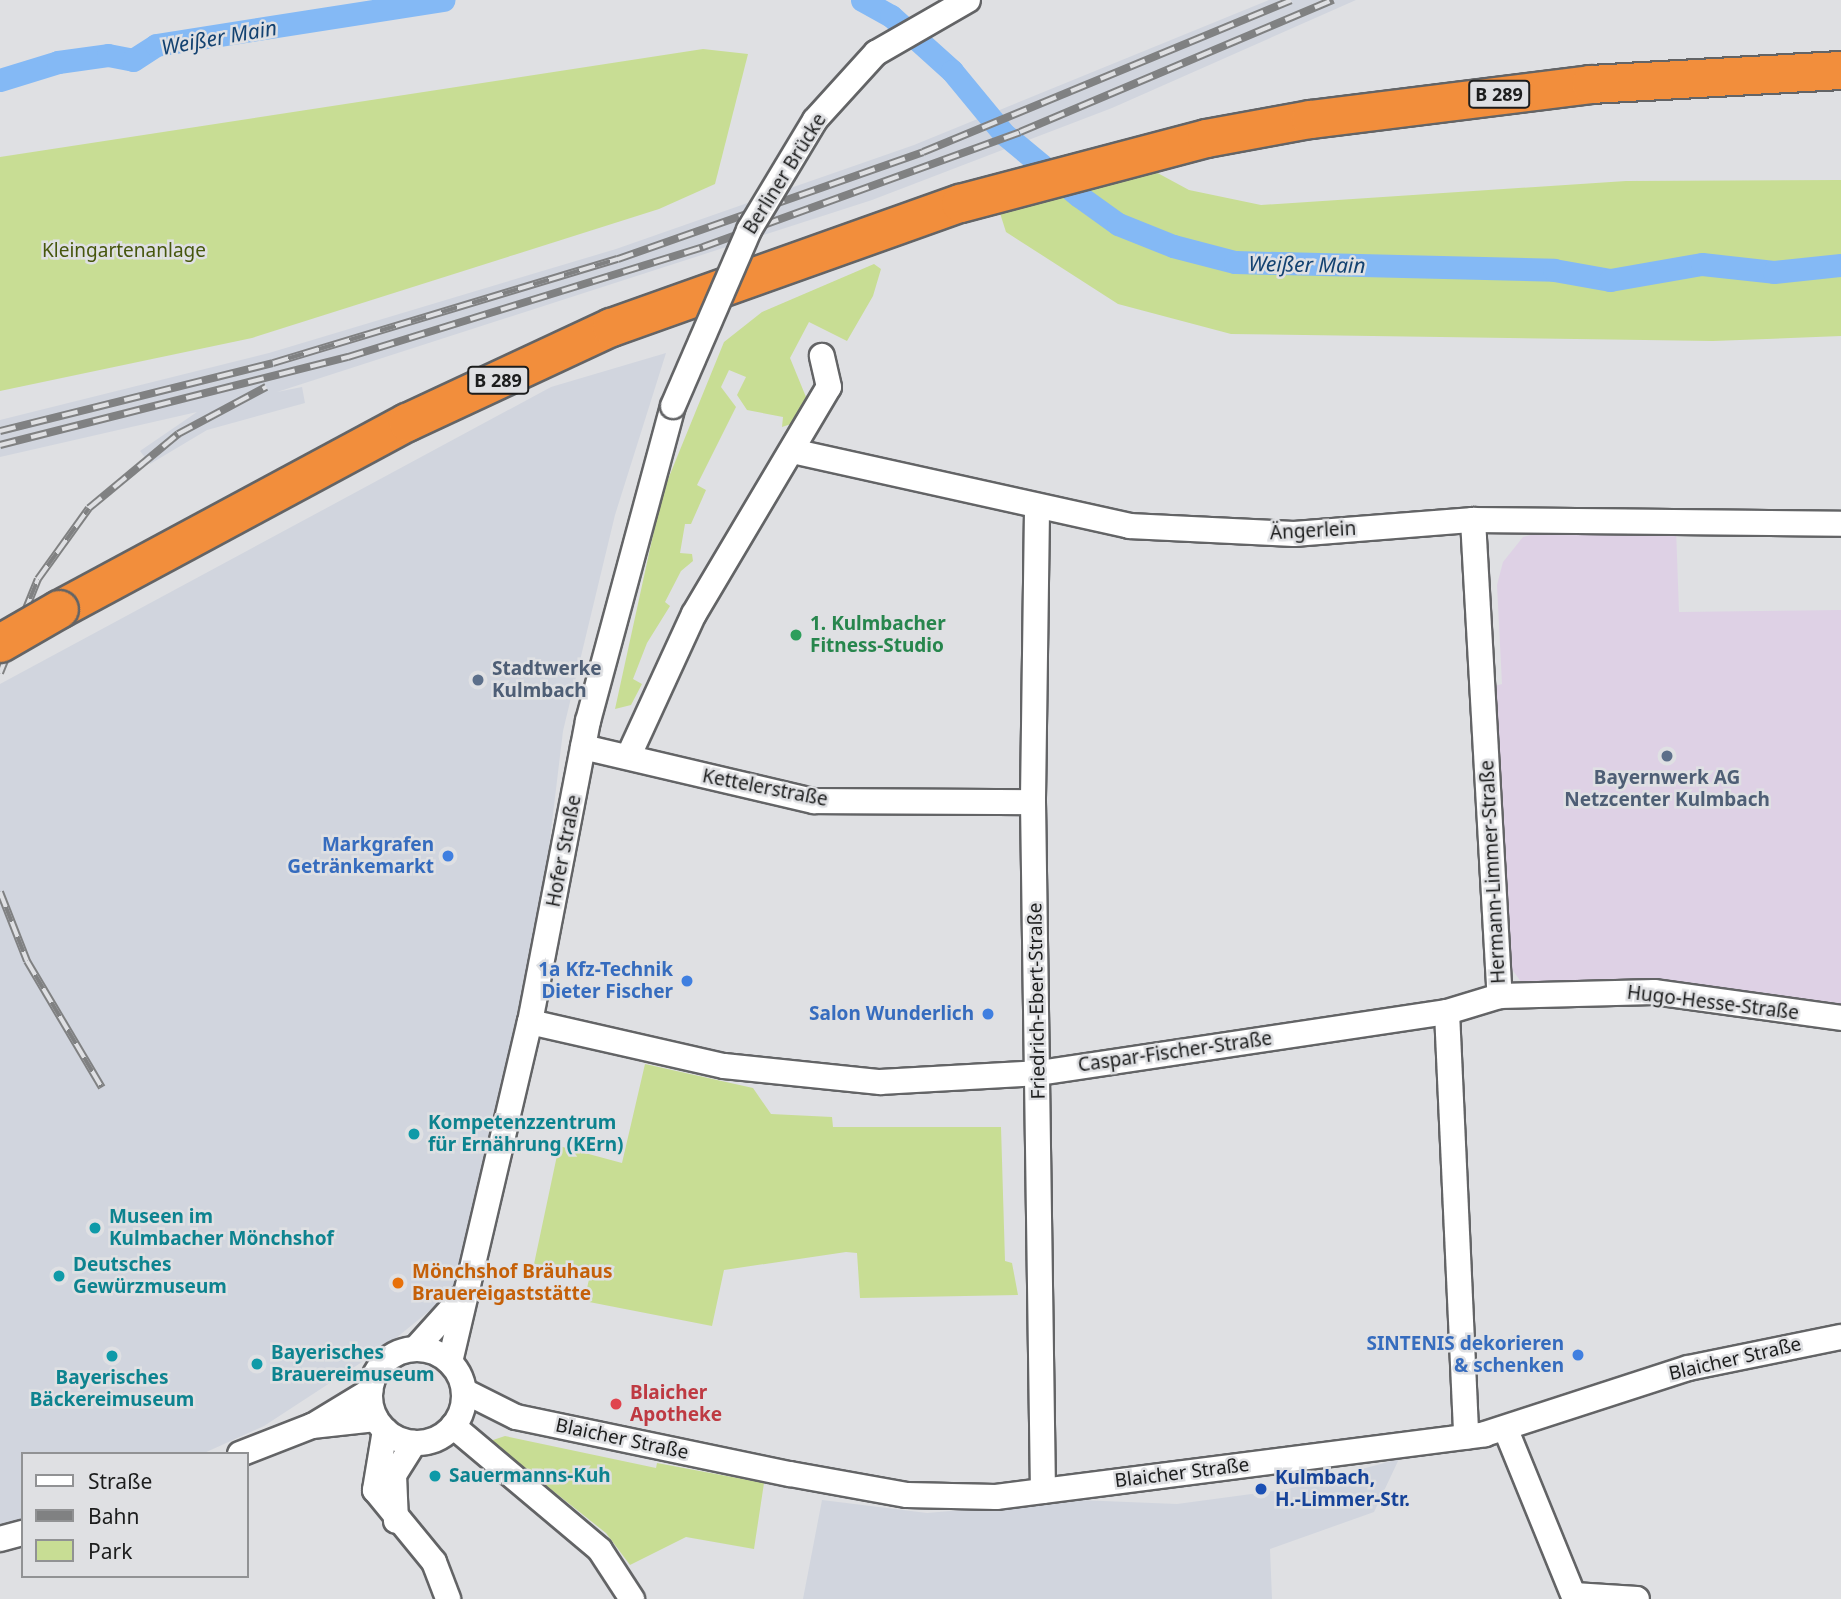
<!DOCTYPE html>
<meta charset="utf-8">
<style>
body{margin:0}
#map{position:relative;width:1841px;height:1599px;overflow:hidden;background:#dfe0e3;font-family:"Noto Sans",sans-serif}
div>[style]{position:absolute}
.built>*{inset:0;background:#d1d5de}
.industrial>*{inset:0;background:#ded1e5}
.green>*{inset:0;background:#c8dd94}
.canal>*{height:23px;margin:-11.5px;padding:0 11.5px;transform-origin:11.5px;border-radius:11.5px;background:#84b9f5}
.roads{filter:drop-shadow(2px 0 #636466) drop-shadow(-2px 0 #636466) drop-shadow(0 2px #636466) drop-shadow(0 -2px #636466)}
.minor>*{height:24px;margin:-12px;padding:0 12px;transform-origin:12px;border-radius:12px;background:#fff}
.minor>.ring{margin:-12px;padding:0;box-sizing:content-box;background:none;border:24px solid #fff;border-radius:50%}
.highway>*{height:37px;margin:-18.5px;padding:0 18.5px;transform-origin:18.5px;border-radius:18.5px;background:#f28e3c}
.rail>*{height:8px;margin-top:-4px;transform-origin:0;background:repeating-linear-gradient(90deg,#dfe0e3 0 16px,#808182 0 32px);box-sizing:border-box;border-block:2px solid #808182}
.bridges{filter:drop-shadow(2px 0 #636466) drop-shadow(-2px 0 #636466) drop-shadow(0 2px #636466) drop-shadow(0 -2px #636466)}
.minor-bridge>*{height:24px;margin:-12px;padding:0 12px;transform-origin:12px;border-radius:12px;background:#fff}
.highway-bridge>*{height:37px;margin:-18.5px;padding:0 18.5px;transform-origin:18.5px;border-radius:18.5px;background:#f28e3c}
.dots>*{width:19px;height:19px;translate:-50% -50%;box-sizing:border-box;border:4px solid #dfe0e3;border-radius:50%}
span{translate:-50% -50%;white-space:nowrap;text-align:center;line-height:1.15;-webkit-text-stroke:5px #dfe0e3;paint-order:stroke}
.shield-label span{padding:2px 5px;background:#dfe0e3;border:2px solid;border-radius:5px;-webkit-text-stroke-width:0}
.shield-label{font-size:18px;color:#1c1d1d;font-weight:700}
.street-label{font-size:19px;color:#1c1d1d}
.park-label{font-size:19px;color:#46560d}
.leisure-label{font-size:19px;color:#27864d;font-weight:700}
.left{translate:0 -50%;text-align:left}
.service-label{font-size:19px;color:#4e5e75;font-weight:700}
.shop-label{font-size:19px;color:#366cbe;font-weight:700}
.right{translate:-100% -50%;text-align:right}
.culture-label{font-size:19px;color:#0d838f;font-weight:700}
.food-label{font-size:19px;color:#c56008;font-weight:700}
.health-label{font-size:19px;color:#be3a42;font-weight:700}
.transit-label{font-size:19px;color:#164399;font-weight:700}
.water-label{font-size:21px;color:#134271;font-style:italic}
.legend{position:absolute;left:21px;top:1452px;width:228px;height:126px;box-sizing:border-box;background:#dfe0e3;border:2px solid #919294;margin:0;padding:9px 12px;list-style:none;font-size:21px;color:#1c1d1d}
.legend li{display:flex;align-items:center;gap:14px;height:35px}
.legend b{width:35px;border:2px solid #919294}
</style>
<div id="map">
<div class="built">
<div style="clip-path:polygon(1269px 0,1356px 0,1112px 108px,872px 200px,277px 392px,302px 387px,305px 403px,207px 430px,150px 464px,140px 451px,197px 412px,0 457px,0 420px,269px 353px,616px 249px,914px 145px)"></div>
<div style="clip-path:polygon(666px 353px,615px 515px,563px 731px,546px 872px,514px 1037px,455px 1290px,385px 1347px,264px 1426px,202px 1454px,23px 1454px,23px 1521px,0 1526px,0 684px,551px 387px)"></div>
<div style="clip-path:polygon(1399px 1459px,1374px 1512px,1270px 1549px,1272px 1599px,803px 1599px,822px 1500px,927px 1513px,1078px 1500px,1177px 1504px,1288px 1489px)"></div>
</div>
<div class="industrial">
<div style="clip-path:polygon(1676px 528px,1679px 612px,1841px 610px,1841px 1006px,1538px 986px,1522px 983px,1505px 960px,1491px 687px,1502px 684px,1497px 585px,1503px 562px,1523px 537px,1542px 532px)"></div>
</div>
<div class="green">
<div style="clip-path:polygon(703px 49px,748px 54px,715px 184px,659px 209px,252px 338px,0 391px,0 157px)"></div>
<div style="clip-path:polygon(1152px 170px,1189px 190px,1261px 205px,1626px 181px,1841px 180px,1841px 336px,1713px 341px,1231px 334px,1118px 304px,1006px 232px,999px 210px)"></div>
<div style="clip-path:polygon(874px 264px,881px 269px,873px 296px,847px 341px,809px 322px,790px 358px,806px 397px,791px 424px,782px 427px,783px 417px,747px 410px,737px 395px,746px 377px,729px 370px,721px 387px,736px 407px,697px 485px,706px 490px,691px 524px,685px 524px,680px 553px,692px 554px,693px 561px,681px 571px,665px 602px,670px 606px,647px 643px,633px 679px,642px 684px,631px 705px,615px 709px,662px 494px,724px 342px,762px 312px)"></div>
<div style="clip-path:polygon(645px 1064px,753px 1088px,771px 1114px,832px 1117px,833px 1127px,1001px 1127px,1005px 1261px,1012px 1263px,1018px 1295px,860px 1298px,857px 1253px,846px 1252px,724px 1270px,712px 1326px,584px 1301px,590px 1275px,534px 1264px,559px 1146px,622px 1163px)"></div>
<div style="clip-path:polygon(505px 1436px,656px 1468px,657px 1463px,764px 1483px,754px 1549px,686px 1537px,630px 1565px,606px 1533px,490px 1441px)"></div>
</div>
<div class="canal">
<div style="left:862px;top:0;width:33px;rotate:29deg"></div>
<div style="left:891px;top:16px;width:82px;rotate:42deg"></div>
<div style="left:952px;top:71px;width:82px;rotate:50.5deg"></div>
<div style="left:1004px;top:134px;width:97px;rotate:39.6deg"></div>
<div style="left:1079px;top:196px;width:48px;rotate:35.7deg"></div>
<div style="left:1118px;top:224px;width:59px;rotate:21.8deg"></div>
<div style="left:1173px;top:246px;width:64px;rotate:14.5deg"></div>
<div style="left:1235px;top:262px;width:319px;rotate:1.4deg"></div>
<div style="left:1554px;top:270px;width:57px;rotate:10.1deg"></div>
<div style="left:1610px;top:280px;width:93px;rotate:-9.9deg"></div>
<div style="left:1702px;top:264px;width:72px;rotate:6.3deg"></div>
<div style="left:1774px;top:272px;width:67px;rotate:-6deg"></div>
<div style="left:0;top:80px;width:61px;rotate:-17.2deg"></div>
<div style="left:58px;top:62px;width:50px;rotate:-8deg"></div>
<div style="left:108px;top:55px;width:25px;rotate:11deg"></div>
<div style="left:133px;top:60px;width:27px;rotate:-33deg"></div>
<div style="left:156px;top:45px;width:291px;rotate:-8.9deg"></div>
</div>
<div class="roads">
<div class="minor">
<div style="left:792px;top:451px;width:345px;rotate:12.5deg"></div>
<div style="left:1129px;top:526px;width:165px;rotate:2.8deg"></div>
<div style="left:1294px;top:534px;width:180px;rotate:-4.5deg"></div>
<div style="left:1473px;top:520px;width:368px;rotate:0.6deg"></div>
<div style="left:1037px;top:511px;width:291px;rotate:90.8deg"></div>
<div style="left:1033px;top:802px;width:689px;rotate:89.17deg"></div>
<div style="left:1473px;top:520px;width:477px;rotate:86.8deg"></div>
<div style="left:583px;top:747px;width:237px;rotate:13.2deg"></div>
<div style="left:814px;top:801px;width:219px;rotate:0.3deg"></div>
<div style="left:629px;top:755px;width:155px;rotate:-65.3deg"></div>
<div style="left:694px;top:614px;width:264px;rotate:-59.3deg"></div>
<div style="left:829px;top:387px;width:32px;rotate:-103deg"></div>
<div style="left:1447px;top:1012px;width:425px;rotate:87.4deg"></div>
<div style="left:530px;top:1022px;width:199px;rotate:12.8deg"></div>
<div style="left:724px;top:1066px;width:157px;rotate:5.9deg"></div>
<div style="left:880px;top:1082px;width:159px;rotate:-3.2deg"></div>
<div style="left:1039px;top:1073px;width:413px;rotate:-8.5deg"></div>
<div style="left:1447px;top:1012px;width:55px;rotate:-16.8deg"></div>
<div style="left:1500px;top:996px;width:154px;rotate:-1.5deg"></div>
<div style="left:1654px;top:992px;width:189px;rotate:7.9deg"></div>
<div style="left:416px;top:1348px;width:67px;rotate:-48deg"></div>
<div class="ring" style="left:370px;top:1349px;width:70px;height:70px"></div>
<div style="left:450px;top:1362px;width:349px;rotate:-76.8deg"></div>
<div style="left:530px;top:1022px;width:307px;rotate:-79.1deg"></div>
<div style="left:588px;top:721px;width:326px;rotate:-74.9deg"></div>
<div style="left:464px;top:1391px;width:58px;rotate:26.6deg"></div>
<div style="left:516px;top:1417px;width:280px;rotate:11.8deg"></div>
<div style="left:790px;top:1474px;width:119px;rotate:10.2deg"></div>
<div style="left:907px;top:1495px;width:89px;rotate:1.3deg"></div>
<div style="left:996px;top:1497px;width:493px;rotate:-7.3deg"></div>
<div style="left:1485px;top:1434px;width:213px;rotate:-18deg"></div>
<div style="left:1688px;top:1368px;width:156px;rotate:-11.5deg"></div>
<div style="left:314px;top:1425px;width:66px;rotate:-31.3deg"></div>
<div style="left:453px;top:1426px;width:192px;rotate:40.1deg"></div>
<div style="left:600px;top:1550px;width:59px;rotate:56.9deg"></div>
<div style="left:385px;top:1430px;width:61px;rotate:99.5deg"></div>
<div style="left:375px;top:1490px;width:93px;rotate:50.7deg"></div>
<div style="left:434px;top:1562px;width:40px;rotate:69deg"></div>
<div style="left:1506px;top:1430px;width:183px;rotate:67.8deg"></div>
<div style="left:240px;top:1454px;width:77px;rotate:-21.3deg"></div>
<div style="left:312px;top:1426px;width:64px;rotate:-6.2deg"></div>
<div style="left:396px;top:1521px;width:46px;rotate:-92.5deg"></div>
<div style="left:394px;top:1475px;width:38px;rotate:-58deg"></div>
<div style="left:0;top:1539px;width:24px;rotate:-15deg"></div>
<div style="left:1574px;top:1595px;width:63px;rotate:3.6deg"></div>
</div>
<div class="highway">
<div style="left:59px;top:609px;width:395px;rotate:-28.3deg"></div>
<div style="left:407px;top:422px;width:225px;rotate:-25deg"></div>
<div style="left:611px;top:327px;width:370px;rotate:-19.6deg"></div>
<div style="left:960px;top:203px;width:254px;rotate:-14.8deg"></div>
<div style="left:1206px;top:138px;width:106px;rotate:-10.4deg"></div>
<div style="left:1310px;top:119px;width:282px;rotate:-7.1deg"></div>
<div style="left:1590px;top:84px;width:251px;rotate:-3.2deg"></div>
</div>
</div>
<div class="rail">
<div style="left:0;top:431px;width:281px;rotate:-14deg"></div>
<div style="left:273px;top:363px;width:360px;rotate:-16.8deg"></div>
<div style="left:618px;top:259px;width:323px;rotate:-19.3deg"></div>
<div style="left:923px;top:152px;width:398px;rotate:-22.4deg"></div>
<div style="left:0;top:445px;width:359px;rotate:-14.2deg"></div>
<div style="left:348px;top:357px;width:372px;rotate:-17.2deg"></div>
<div style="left:703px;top:247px;width:337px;rotate:-19.9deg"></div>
<div style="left:1020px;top:132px;width:340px;rotate:-22.9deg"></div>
<div style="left:0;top:673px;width:101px;rotate:-68deg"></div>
<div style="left:38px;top:579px;width:87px;rotate:-54.3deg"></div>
<div style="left:89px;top:508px;width:116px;rotate:-39.7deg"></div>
<div style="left:178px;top:434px;width:100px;rotate:-28.1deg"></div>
<div style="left:0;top:892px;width:74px;rotate:68.6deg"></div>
<div style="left:27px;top:961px;width:147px;rotate:59.4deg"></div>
</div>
<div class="bridges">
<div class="minor-bridge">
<div style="left:673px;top:406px;width:192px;rotate:-66.6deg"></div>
<div style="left:749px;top:230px;width:128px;rotate:-59deg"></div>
<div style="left:815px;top:120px;width:91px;rotate:-47.7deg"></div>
<div style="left:876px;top:53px;width:106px;rotate:-29.9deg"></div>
</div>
<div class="highway-bridge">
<div style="left:0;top:643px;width:68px;rotate:-30deg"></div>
</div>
</div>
<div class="dots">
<div style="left:796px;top:635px;background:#2e9e5b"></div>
<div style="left:478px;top:680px;background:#5c6f8a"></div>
<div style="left:1667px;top:756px;background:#5c6f8a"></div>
<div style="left:448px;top:856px;background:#3f7fe0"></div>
<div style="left:687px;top:981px;background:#3f7fe0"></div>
<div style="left:988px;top:1014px;background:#3f7fe0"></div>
<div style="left:414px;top:1134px;background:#0f9aa8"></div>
<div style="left:95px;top:1228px;background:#0f9aa8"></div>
<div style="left:59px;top:1276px;background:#0f9aa8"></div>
<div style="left:398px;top:1283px;background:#e8710a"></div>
<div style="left:1578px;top:1355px;background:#3f7fe0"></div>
<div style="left:112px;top:1356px;background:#0f9aa8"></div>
<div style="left:257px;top:1364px;background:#0f9aa8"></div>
<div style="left:616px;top:1404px;background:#e0444e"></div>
<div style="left:435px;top:1476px;background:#0f9aa8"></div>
<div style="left:1261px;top:1489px;background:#1a4fb4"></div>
</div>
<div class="shield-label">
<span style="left:1499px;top:94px">B 289</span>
<span style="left:498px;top:380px">B 289</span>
</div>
<div class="street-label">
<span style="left:785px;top:174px;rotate:-58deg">Berliner Brücke</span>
<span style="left:1313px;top:531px;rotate:-3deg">Ängerlein</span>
<span style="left:765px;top:788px;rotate:11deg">Kettelerstraße</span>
<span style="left:564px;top:851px;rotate:-79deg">Hofer Straße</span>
<span style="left:1493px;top:872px;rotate:-93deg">Hermann-Limmer-Straße</span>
<span style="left:1037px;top:1001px;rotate:-91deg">Friedrich-Ebert-Straße</span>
<span style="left:1713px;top:1003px;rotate:7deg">Hugo-Hesse-Straße</span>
<span style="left:1175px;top:1052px;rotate:-8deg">Caspar-Fischer-Straße</span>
<span style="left:1735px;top:1359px;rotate:-13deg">Blaicher Straße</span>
<span style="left:622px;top:1439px;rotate:12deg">Blaicher Straße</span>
<span style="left:1182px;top:1473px;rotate:-7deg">Blaicher Straße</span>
</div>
<div class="park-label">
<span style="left:124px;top:251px">Kleingartenanlage</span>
</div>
<div class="leisure-label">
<span class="left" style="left:810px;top:635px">1. Kulmbacher<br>Fitness-Studio</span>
</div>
<div class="service-label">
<span class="left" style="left:492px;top:680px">Stadtwerke<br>Kulmbach</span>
<span style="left:1667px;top:789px">Bayernwerk AG<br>Netzcenter Kulmbach</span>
</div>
<div class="shop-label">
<span class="right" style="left:434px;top:856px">Markgrafen<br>Getränkemarkt</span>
<span class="right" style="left:673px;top:981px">1a Kfz-Technik<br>Dieter Fischer</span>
<span class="right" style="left:974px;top:1014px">Salon Wunderlich</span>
<span class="right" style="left:1564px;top:1355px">SINTENIS dekorieren<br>&amp; schenken</span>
</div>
<div class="culture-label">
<span class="left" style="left:428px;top:1134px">Kompetenzzentrum<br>für Ernährung (KErn)</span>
<span class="left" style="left:109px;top:1228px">Museen im<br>Kulmbacher Mönchshof</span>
<span class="left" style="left:73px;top:1276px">Deutsches<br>Gewürzmuseum</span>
<span class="left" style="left:271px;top:1364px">Bayerisches<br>Brauereimuseum</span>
<span style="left:112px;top:1389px">Bayerisches<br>Bäckereimuseum</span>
<span class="left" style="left:449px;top:1476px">Sauermanns-Kuh</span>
</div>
<div class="food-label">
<span class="left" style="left:412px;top:1283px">Mönchshof Bräuhaus<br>Brauereigaststätte</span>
</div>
<div class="health-label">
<span class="left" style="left:630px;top:1404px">Blaicher<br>Apotheke</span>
</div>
<div class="transit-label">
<span class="left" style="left:1275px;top:1489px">Kulmbach,<br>H.-Limmer-Str.</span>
</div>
<div class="water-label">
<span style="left:219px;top:37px;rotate:-10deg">Weißer Main</span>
<span style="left:1307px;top:264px;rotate:1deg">Weißer Main</span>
</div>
<ul class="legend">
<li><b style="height:9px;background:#fff"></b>Straße</li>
<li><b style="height:9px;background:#808182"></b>Bahn</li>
<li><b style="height:19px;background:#c8dd94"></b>Park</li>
</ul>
</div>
